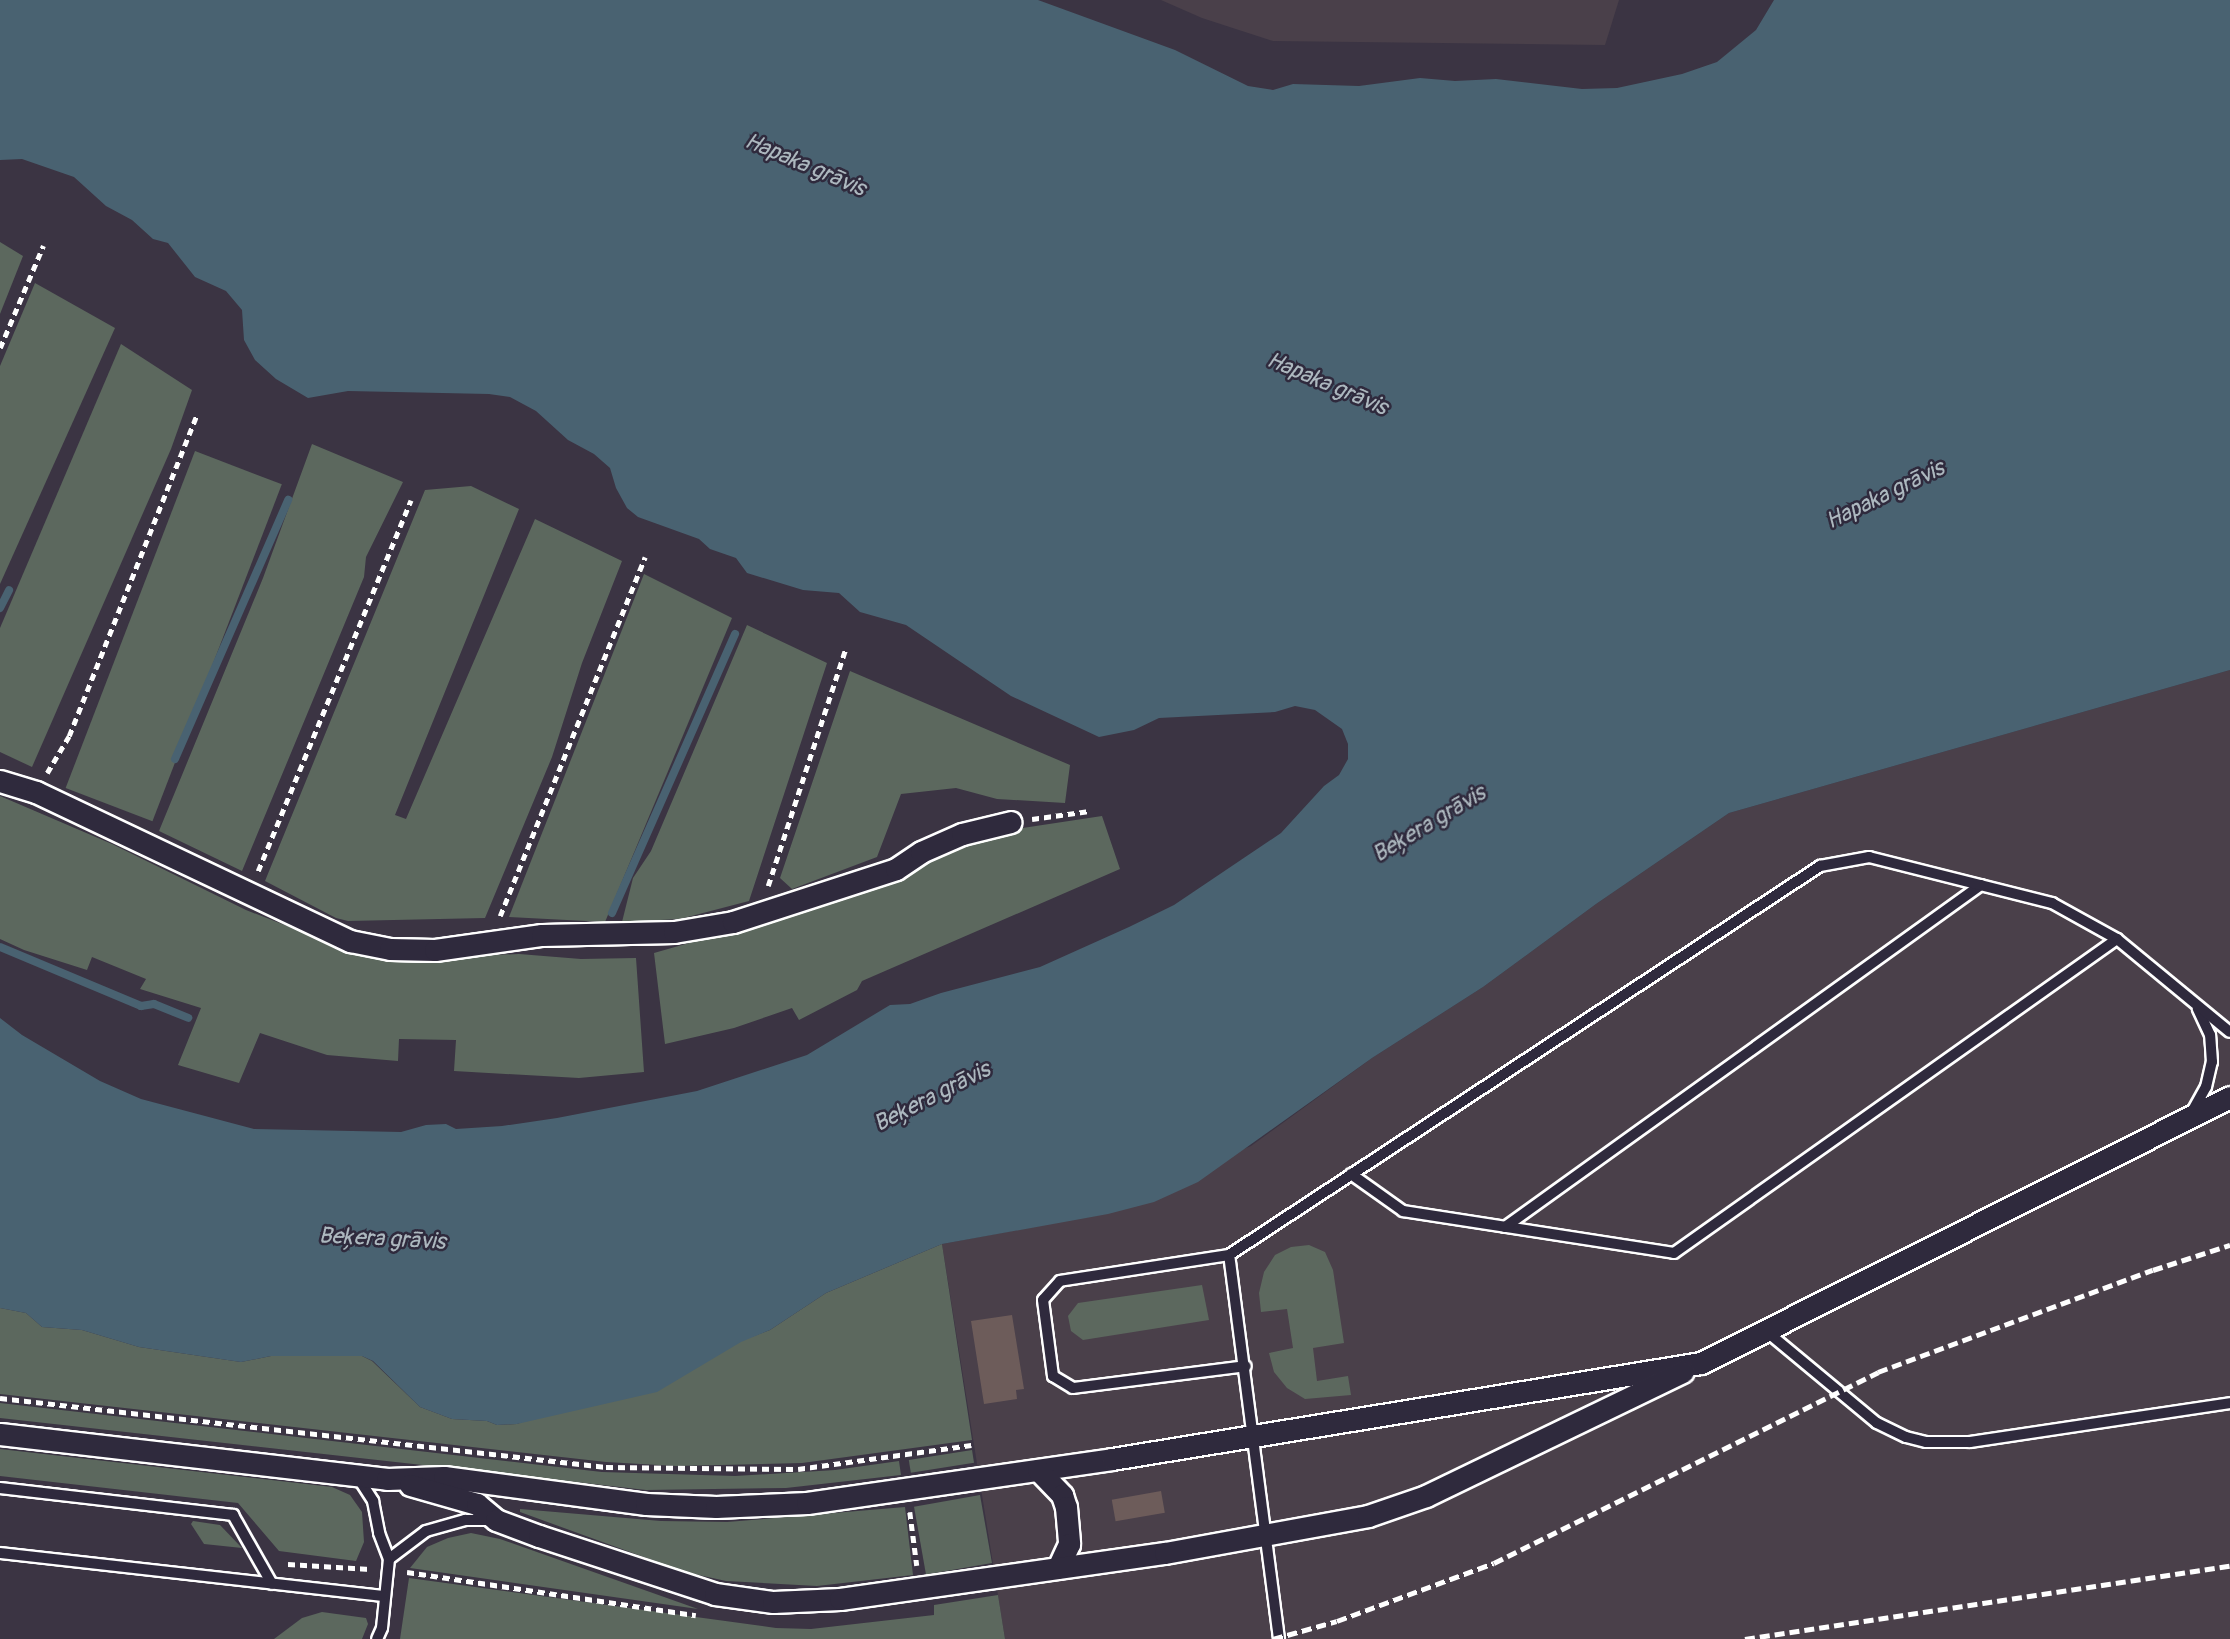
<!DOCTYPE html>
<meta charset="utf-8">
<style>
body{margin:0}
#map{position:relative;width:2230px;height:1639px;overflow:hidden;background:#3b3443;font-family:Pangolin,sans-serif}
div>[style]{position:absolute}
.built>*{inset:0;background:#4a404a}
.green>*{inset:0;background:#5c685e;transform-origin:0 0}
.water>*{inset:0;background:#496271}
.stream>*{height:8px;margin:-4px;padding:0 4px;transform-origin:4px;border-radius:4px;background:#496271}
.building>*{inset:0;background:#6d5c5a;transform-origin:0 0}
.path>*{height:4.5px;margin-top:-2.25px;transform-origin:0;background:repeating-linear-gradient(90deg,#fff 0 7px,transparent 0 12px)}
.roads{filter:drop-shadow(2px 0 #fff) drop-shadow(-2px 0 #fff) drop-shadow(0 2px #fff) drop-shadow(0 -2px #fff)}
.service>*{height:10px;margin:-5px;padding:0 5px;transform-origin:5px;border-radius:5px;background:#2f2a3d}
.minor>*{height:21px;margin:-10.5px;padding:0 10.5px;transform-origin:10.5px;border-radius:10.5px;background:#2f2a3d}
.rail>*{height:5px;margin-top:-2.5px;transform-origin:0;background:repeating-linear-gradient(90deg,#fff 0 10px,transparent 0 15px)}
span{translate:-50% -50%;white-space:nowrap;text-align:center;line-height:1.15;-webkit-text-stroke:5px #2f2a3d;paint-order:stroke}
.water-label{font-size:23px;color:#adb8bf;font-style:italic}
</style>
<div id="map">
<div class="built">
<div style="clip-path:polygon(1161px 0,1619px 0,1605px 45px,1273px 41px,1202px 18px)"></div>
<div style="clip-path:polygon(2230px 670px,2230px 1639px,1005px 1639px,942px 1244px,1070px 1220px,1251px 1146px,1372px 1058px,1483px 987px,1596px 904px,1729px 813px)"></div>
</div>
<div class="green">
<div style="clip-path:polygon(0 242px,23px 256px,0 314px)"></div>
<div style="clip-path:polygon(35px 283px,115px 328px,0 584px,0 366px)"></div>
<div style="clip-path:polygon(121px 344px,192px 390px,171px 449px,32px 767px,0 752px,0 628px)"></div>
<div style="clip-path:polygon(312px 444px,403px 482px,366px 557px,364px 577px,242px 871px,159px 831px,263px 578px)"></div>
<div style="left:195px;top:451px;width:93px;height:361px;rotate:21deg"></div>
<div style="clip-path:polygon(471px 486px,519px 509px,395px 815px,406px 819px,535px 519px,622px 561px,582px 663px,552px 757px,485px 918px,348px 921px,336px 918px,265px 881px,425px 490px)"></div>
<div style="clip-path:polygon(644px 574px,732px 618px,605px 922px,509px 917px)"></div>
<div style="clip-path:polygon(747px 625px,827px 663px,749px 901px,680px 919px,622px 922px,633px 878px,651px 851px)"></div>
<div style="clip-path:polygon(850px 671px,1070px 765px,1065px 803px,997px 799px,956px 788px,901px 794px,877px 857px,792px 889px,780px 878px)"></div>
<div style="clip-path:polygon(0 796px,112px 844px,246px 910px,351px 951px,462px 956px,519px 954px,581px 959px,636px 958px,644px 1072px,579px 1078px,454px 1071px,456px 1040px,399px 1039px,398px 1061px,327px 1055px,260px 1033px,239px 1083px,178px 1065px,201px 1008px,140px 989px,146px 979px,92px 957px,87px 970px,24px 950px,0 939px)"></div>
<div style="clip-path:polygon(1102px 816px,1120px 869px,862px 981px,857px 990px,799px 1020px,792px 1008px,734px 1028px,665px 1044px,654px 953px,835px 901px,997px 832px)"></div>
<div style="clip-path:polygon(942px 1244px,972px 1440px,802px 1463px,676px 1466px,606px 1462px,0 1394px,0 1308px,26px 1313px,42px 1327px,82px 1330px,139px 1347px,241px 1362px,271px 1356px,362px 1356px,372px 1361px,420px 1407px,452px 1419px,487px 1421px,497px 1425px,517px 1424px,770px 1330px,826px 1293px)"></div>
<div style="clip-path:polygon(1309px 1245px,1325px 1252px,1333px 1270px,1344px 1343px,1313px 1348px,1317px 1381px,1348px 1376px,1351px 1395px,1305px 1399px,1287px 1388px,1274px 1372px,1269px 1353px,1293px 1348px,1287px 1309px,1261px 1312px,1259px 1293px,1264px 1272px,1275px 1255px,1291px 1247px)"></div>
<div style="clip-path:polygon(1202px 1285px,1209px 1320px,1083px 1340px,1071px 1331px,1068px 1316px,1078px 1303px)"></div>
<div style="clip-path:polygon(0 1403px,602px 1472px,735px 1476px,835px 1470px,899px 1461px,901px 1475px,786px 1488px,646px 1490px,0 1418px)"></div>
<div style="clip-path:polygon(0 1449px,332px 1487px,350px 1495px,362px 1512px,364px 1542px,356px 1561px,279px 1551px,238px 1503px,0 1476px)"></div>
<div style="left:972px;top:1450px;width:13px;height:64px;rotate:81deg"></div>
<div style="left:980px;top:1495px;width:69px;height:67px;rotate:80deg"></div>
<div style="clip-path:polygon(905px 1507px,913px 1575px,817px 1586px,726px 1581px,685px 1572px,520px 1512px,520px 1509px,661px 1521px,727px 1522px)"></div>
<div style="clip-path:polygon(193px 1521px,220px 1525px,242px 1548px,204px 1544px,191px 1524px)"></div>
<div style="clip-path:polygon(471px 1533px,500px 1539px,698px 1609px,410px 1568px,427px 1547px,448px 1538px)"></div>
<div style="clip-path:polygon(409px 1578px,776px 1628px,811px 1629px,934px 1615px,934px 1605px,998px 1595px,1005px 1639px,400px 1639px)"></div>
<div style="clip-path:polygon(322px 1612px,366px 1618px,368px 1624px,362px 1639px,274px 1639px,302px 1618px)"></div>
</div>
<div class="water">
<div style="clip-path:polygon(0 0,1038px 0,1175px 50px,1248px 86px,1273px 90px,1293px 84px,1359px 86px,1420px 78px,1455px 81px,1496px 79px,1582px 89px,1617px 88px,1682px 74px,1717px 62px,1756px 30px,1774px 0,2230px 0,2230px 670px,1729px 813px,1596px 904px,1483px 987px,1372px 1058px,1198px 1182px,1154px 1202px,1108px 1214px,942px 1244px,826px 1293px,770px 1330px,741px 1342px,657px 1392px,517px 1424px,497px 1425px,487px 1421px,452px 1419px,420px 1407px,373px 1361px,362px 1356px,271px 1356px,241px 1362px,139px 1347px,82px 1330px,42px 1327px,26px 1313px,0 1308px,0 1018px,22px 1035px,100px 1081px,141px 1099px,254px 1129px,401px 1132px,426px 1125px,446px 1124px,456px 1129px,502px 1126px,557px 1118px,697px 1091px,807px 1055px,890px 1005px,910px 1004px,941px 993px,1040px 967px,1129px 927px,1174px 905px,1281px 833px,1324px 786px,1339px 775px,1348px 759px,1348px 744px,1342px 729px,1315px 710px,1295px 706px,1275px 712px,1159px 718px,1134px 730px,1099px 737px,1011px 696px,906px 625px,860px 612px,839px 593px,803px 590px,747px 573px,736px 558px,710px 549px,699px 539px,638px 517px,627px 508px,616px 488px,610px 468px,594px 454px,568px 440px,536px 411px,510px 397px,489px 394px,348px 391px,308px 398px,276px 379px,255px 360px,244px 340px,242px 310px,226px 291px,195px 277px,168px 243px,153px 239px,132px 220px,106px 206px,74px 177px,22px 159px,0 160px)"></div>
</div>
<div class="stream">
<div style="left:0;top:608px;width:20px;rotate:-63deg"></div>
<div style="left:175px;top:759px;width:283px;rotate:-66.4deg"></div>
<div style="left:612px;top:913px;width:305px;rotate:-66.2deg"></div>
<div style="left:0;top:947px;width:153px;rotate:22.7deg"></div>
<div style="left:141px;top:1006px;width:13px;rotate:-9deg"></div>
<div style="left:154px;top:1004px;width:37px;rotate:22deg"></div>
</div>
<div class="building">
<div style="clip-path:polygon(1012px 1315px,1024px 1389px,1016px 1390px,1017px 1399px,984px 1404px,971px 1321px)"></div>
<div style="left:1161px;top:1491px;width:22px;height:50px;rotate:80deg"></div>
</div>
<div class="path">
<div style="left:0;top:348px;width:111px;rotate:-67.1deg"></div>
<div style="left:47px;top:773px;width:43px;rotate:-59.3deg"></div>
<div style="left:69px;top:736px;width:347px;rotate:-68.3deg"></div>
<div style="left:1032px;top:819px;width:58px;rotate:-8deg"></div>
<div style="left:258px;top:871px;width:401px;rotate:-67.6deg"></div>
<div style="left:768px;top:886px;width:248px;rotate:-71.9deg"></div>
<div style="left:500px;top:916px;width:387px;rotate:-68deg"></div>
<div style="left:0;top:1398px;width:610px;rotate:6.5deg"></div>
<div style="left:606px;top:1467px;width:192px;rotate:0.6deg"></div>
<div style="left:798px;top:1469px;width:175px;rotate:-7.9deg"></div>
<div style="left:910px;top:1512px;width:54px;rotate:82.6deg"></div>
<div style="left:288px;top:1564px;width:82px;rotate:3.5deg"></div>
<div style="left:407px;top:1572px;width:292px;rotate:8.5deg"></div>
</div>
<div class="roads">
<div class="service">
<div style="left:2192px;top:1112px;width:29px;rotate:-61deg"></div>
<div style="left:2206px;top:1087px;width:26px;rotate:-77deg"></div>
<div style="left:2212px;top:1062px;width:27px;rotate:-94deg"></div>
<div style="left:2210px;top:1035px;width:29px;rotate:-115deg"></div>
<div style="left:1351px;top:1174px;width:64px;rotate:35.4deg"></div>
<div style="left:1403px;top:1211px;width:274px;rotate:8.8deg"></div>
<div style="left:1674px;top:1253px;width:543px;rotate:-35.33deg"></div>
<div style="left:1505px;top:1227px;width:586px;rotate:-35.7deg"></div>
<div style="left:1229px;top:1255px;width:171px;rotate:171.3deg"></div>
<div style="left:1060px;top:1281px;width:25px;rotate:132deg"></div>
<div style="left:1043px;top:1300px;width:77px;rotate:82.5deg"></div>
<div style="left:1053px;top:1376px;width:23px;rotate:31deg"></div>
<div style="left:1073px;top:1388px;width:174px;rotate:-7.2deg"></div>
<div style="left:1766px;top:1331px;width:144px;rotate:39.7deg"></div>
<div style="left:1877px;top:1423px;width:32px;rotate:26deg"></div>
<div style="left:1906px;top:1437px;width:21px;rotate:14deg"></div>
<div style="left:1926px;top:1442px;width:44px"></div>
<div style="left:1970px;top:1442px;width:263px;rotate:-8.5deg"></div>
<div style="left:357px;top:1476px;width:30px;rotate:57deg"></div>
<div style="left:373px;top:1501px;width:33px;rotate:79deg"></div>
<div style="left:379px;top:1533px;width:28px;rotate:69deg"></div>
<div style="left:389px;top:1559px;width:69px;rotate:95.8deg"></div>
<div style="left:382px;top:1628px;width:12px;rotate:114deg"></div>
<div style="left:0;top:1488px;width:235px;rotate:6.6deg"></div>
<div style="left:233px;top:1515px;width:79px;rotate:60.5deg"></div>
<div style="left:0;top:1553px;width:385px;rotate:6.4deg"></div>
<div style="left:389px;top:1559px;width:46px;rotate:-37.1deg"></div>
<div style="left:426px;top:1531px;width:41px;rotate:-15.8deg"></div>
<div style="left:465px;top:1520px;width:26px"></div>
<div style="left:1279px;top:1639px;width:387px;rotate:-97.4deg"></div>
<div style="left:1229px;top:1255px;width:708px;rotate:-33.35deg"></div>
<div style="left:1820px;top:866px;width:50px;rotate:-10.4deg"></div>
<div style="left:1869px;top:857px;width:189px;rotate:14.1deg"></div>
<div style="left:2052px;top:903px;width:74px;rotate:29deg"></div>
<div style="left:2117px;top:939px;width:146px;rotate:39.5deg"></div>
</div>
<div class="minor">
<div style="left:0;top:781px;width:38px;rotate:17deg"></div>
<div style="left:36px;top:792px;width:348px;rotate:25.4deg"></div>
<div style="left:350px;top:941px;width:41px;rotate:11.3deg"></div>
<div style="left:390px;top:949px;width:45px;rotate:1.3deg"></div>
<div style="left:435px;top:950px;width:108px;rotate:-8deg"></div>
<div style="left:542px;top:935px;width:132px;rotate:-1.3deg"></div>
<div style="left:674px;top:932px;width:60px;rotate:-9.6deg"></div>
<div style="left:733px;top:922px;width:171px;rotate:-18deg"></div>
<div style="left:896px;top:869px;width:30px;rotate:-34deg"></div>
<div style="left:921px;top:852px;width:45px;rotate:-23.7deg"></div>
<div style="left:962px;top:834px;width:50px;rotate:-13.8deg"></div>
<div style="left:0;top:1434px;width:390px;rotate:6.6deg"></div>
<div style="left:387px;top:1479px;width:57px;rotate:-2deg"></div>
<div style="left:444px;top:1477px;width:204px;rotate:7.6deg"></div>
<div style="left:646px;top:1504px;width:70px;rotate:2.5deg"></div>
<div style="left:716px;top:1507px;width:91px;rotate:-2.5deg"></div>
<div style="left:807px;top:1503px;width:308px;rotate:-8.2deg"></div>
<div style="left:1112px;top:1459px;width:597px;rotate:-9.26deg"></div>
<div style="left:1701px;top:1363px;width:592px;rotate:-26.69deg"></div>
<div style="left:1038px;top:1470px;width:35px;rotate:46deg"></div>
<div style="left:1062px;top:1495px;width:13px;rotate:72deg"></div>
<div style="left:1066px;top:1507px;width:37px;rotate:85deg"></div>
<div style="left:1069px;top:1544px;width:26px;rotate:115deg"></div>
<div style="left:410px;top:1485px;width:70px;rotate:15.8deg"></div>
<div style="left:477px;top:1504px;width:25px;rotate:40deg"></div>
<div style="left:496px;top:1520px;width:46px;rotate:20.4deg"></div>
<div style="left:539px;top:1536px;width:185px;rotate:18.2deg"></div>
<div style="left:715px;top:1594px;width:59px;rotate:7.9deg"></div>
<div style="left:773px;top:1602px;width:67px;rotate:-2.6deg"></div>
<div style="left:840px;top:1599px;width:328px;rotate:-8.1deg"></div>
<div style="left:1165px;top:1553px;width:206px;rotate:-10.3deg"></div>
<div style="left:1368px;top:1516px;width:61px;rotate:-19deg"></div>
<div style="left:1426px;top:1496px;width:285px;rotate:-25.8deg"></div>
</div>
</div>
<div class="rail">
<div style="left:1273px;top:1639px;width:66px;rotate:-15.7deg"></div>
<div style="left:1337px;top:1621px;width:167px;rotate:-20.3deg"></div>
<div style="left:1494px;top:1563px;width:429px;rotate:-26.4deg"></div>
<div style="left:1878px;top:1372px;width:293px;rotate:-20.4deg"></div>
<div style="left:2153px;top:1270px;width:81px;rotate:-18deg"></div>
<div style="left:1745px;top:1639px;width:490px;rotate:-8.6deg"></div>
</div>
<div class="water-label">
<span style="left:805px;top:165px;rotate:23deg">Hapaka grāvis</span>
<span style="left:1327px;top:384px;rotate:23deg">Hapaka grāvis</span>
<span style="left:1885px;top:495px;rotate:-26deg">Hapaka grāvis</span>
<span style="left:1429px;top:824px;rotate:-31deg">Beķera grāvis</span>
<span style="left:932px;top:1097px;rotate:-27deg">Beķera grāvis</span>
<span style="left:382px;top:1239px;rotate:3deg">Beķera grāvis</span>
</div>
</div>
